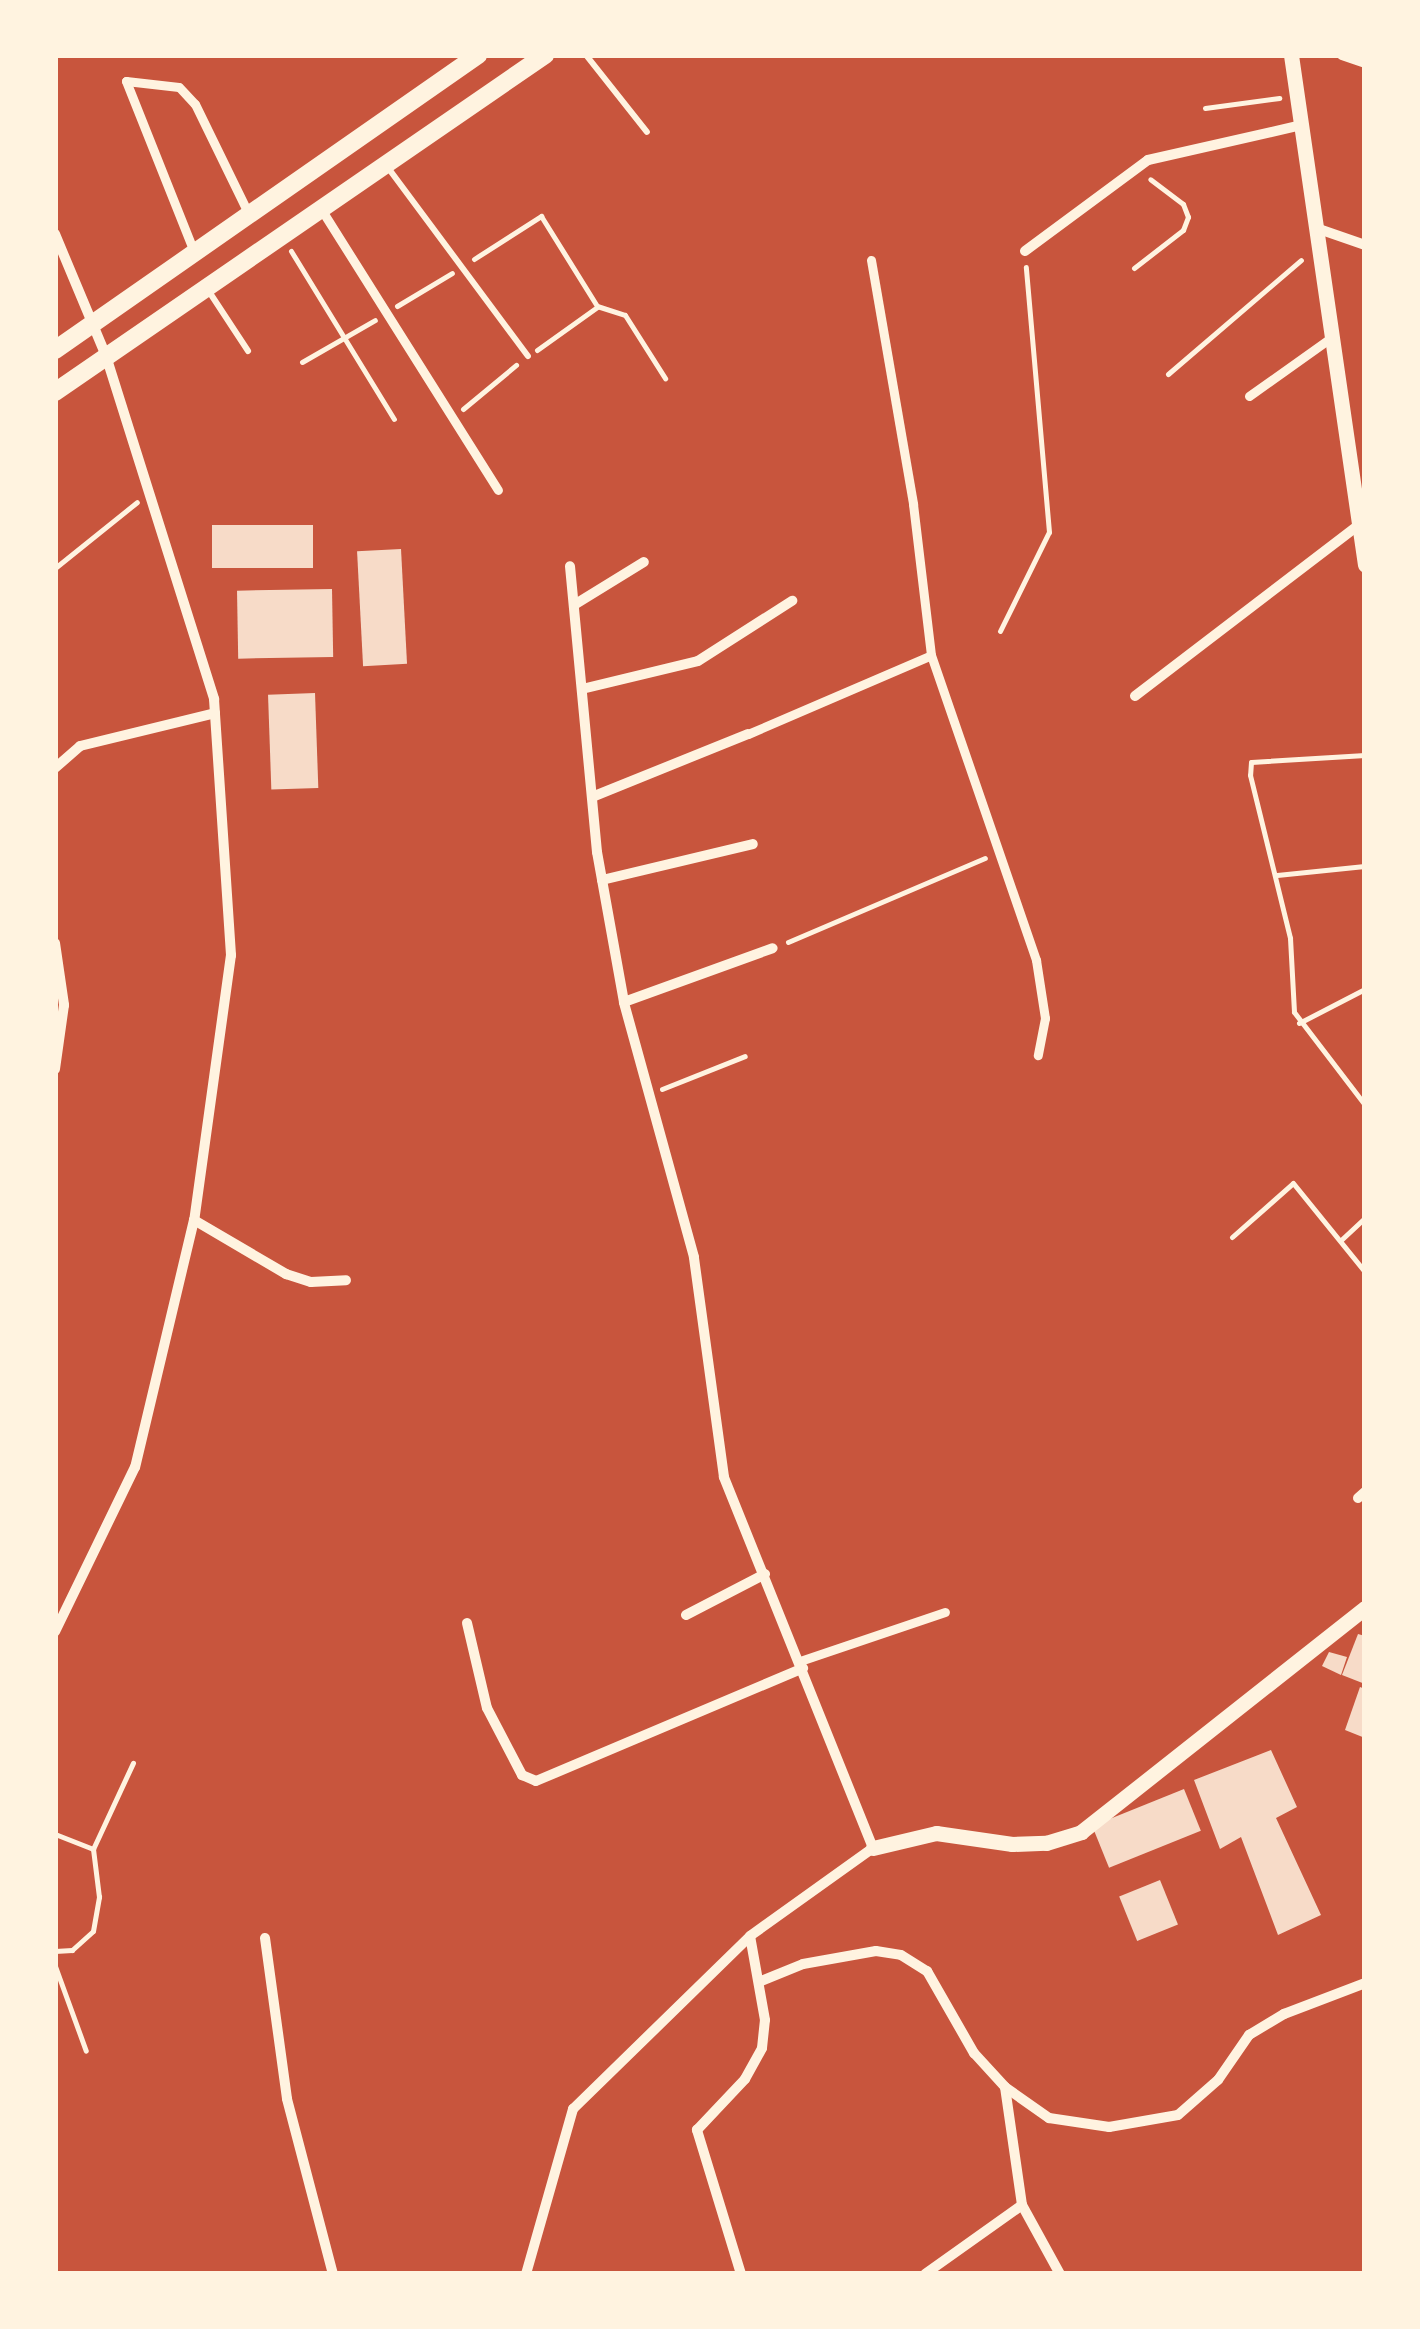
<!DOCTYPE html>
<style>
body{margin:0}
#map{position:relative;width:1420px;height:2329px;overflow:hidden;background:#c8553d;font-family:"PT Sans Narrow",sans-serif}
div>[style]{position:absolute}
.building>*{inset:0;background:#f7dbc8;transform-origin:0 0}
.path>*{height:5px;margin:-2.5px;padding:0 2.5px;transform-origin:2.5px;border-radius:2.5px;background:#fff3e0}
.service>*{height:6px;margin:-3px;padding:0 3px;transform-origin:3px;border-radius:3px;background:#fff3e0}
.pedestrian>*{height:9px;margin:-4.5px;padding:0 4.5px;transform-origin:4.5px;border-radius:4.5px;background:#fff3e0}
.minor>*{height:10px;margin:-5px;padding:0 5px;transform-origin:5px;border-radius:5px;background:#fff3e0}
.tertiary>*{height:15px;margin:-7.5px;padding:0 7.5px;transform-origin:7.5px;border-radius:7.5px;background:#fff3e0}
.secondary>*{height:18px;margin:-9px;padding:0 9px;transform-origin:9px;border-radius:9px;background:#fff3e0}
span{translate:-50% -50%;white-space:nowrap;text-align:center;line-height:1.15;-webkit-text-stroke:10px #fff3e0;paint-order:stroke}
.frame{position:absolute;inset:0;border:58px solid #fff3e0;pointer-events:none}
</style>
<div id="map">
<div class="building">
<div style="left:313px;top:525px;width:43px;height:101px;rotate:90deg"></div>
<div style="left:401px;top:549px;width:115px;height:44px;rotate:87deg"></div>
<div style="left:332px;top:589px;width:68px;height:95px;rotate:89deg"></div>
<div style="left:315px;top:693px;width:95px;height:47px;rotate:88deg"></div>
<div style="clip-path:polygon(1358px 1634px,1365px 1636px,1365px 1684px,1342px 1675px)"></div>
<div style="clip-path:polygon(1329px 1652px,1347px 1657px,1341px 1675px,1322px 1666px)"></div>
<div style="clip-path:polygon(1360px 1687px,1365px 1689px,1365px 1738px,1345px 1730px)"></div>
<div style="clip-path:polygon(1271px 1750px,1297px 1807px,1276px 1818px,1321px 1915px,1278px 1935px,1241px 1837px,1220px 1849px,1194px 1780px)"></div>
<div style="left:1184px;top:1789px;width:45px;height:99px;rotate:68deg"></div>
<div style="left:1160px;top:1880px;width:48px;height:44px;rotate:68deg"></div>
</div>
<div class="path">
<div style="left:1205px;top:108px;width:75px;rotate:-7.7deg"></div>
<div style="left:291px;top:251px;width:197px;rotate:58.5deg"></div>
<div style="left:474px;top:259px;width:80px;rotate:-32.7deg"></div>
<div style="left:541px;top:216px;width:106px;rotate:58.1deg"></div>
<div style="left:1134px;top:268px;width:62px;rotate:-37.8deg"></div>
<div style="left:1183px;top:230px;width:14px;rotate:-69deg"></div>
<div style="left:1188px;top:217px;width:14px;rotate:-111deg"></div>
<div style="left:1183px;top:204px;width:41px;rotate:-142.9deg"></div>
<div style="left:397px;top:306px;width:64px;rotate:-31deg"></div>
<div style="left:597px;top:306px;width:29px;rotate:18deg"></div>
<div style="left:625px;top:315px;width:75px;rotate:57.6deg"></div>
<div style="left:537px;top:350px;width:74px;rotate:-35.6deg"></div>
<div style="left:302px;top:362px;width:84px;rotate:-29.9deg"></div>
<div style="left:1168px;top:374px;width:175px;rotate:-40.6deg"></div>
<div style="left:463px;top:409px;width:69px;rotate:-39.7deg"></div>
<div style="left:55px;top:568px;width:105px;rotate:-38.8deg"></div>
<div style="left:1000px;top:631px;width:110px;rotate:-63.7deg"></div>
<div style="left:1049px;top:532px;width:266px;rotate:-95deg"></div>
<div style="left:1365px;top:755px;width:114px;rotate:176.5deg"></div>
<div style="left:1251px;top:762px;width:13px;rotate:94deg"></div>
<div style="left:1250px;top:775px;width:168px;rotate:76.2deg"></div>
<div style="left:1290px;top:938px;width:74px;rotate:86.9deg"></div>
<div style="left:1294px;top:1012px;width:117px;rotate:52.6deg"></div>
<div style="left:1277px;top:875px;width:88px;rotate:-5.8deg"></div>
<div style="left:788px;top:942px;width:214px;rotate:-23.1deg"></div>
<div style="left:1299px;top:1023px;width:74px;rotate:-27.3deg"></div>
<div style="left:662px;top:1089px;width:89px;rotate:-21.7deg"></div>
<div style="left:1232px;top:1237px;width:81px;rotate:-41.5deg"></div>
<div style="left:1293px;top:1183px;width:114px;rotate:51deg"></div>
<div style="left:1341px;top:1240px;width:33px;rotate:-43deg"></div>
<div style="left:55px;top:1834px;width:41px;rotate:21.5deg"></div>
<div style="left:93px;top:1849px;width:95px;rotate:-65.1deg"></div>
<div style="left:55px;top:1951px;width:17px;rotate:-3deg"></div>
<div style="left:72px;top:1950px;width:28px;rotate:-42deg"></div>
<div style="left:93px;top:1931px;width:35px;rotate:-80deg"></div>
<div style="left:99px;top:1897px;width:48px;rotate:-97.1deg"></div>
<div style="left:55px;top:1966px;width:90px;rotate:70deg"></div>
</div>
<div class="service">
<div style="left:586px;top:55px;width:98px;rotate:51.6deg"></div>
<div style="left:386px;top:165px;width:238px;rotate:53.4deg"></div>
<div style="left:208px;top:290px;width:73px;rotate:56.7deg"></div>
</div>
<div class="pedestrian">
<div style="left:126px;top:81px;width:53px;rotate:6.5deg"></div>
<div style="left:179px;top:87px;width:23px;rotate:47deg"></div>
<div style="left:195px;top:104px;width:126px;rotate:64deg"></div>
<div style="left:126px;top:81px;width:184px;rotate:68.3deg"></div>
<div style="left:321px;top:209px;width:332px;rotate:57.8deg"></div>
<div style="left:871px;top:260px;width:248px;rotate:80.2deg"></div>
<div style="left:913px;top:504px;width:152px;rotate:83.2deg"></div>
<div style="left:931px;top:655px;width:323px;rotate:71deg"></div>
<div style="left:1036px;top:960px;width:59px;rotate:81.2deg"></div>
<div style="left:1045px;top:1018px;width:38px;rotate:101deg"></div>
<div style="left:1249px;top:396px;width:102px;rotate:-35.4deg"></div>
<div style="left:748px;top:734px;width:199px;rotate:-23.3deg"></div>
<div style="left:800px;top:1661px;width:153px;rotate:-18.7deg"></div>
</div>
<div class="minor">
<div style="left:1342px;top:55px;width:24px;rotate:19deg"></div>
<div style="left:1316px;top:228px;width:52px;rotate:19.1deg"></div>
<div style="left:55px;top:234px;width:132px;rotate:67.3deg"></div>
<div style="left:106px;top:356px;width:360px;rotate:72.5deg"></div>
<div style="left:214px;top:699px;width:257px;rotate:86.2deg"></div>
<div style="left:231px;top:955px;width:268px;rotate:97.9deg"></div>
<div style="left:194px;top:1220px;width:254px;rotate:103.4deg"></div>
<div style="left:135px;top:1467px;width:183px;rotate:115.9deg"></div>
<div style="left:1025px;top:251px;width:153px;rotate:-36.5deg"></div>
<div style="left:1148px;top:160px;width:158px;rotate:-12.8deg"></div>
<div style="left:574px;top:605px;width:82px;rotate:-31.6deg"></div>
<div style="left:582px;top:689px;width:119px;rotate:-13.6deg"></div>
<div style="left:698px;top:661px;width:112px;rotate:-32.6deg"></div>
<div style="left:1135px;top:696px;width:282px;rotate:-37.4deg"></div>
<div style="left:55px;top:768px;width:33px;rotate:-41deg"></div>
<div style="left:80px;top:746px;width:139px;rotate:-13.7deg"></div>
<div style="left:592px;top:797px;width:168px;rotate:-22deg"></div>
<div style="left:602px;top:880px;width:155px;rotate:-13.4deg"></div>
<div style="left:55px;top:943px;width:63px;rotate:81.7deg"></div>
<div style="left:64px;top:1005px;width:65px;rotate:98deg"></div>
<div style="left:624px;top:1002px;width:158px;rotate:-19.9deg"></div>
<div style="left:194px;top:1220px;width:107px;rotate:30.4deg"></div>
<div style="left:286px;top:1274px;width:26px;rotate:18deg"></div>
<div style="left:311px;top:1282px;width:35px;rotate:-3deg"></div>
<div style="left:1358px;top:1498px;width:9px;rotate:-41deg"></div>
<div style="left:686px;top:1615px;width:89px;rotate:-27.4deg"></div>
<div style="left:467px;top:1623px;width:87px;rotate:76.8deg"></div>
<div style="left:487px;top:1708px;width:76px;rotate:62.4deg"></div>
<div style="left:522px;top:1775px;width:15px;rotate:23deg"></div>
<div style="left:536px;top:1781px;width:290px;rotate:-22.9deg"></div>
<div style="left:265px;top:1938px;width:162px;rotate:82.2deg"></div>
<div style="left:287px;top:2099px;width:181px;rotate:75.3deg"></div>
<div style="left:761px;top:1981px;width:45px;rotate:-22deg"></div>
<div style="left:803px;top:1964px;width:74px;rotate:-10.1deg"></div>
<div style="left:876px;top:1951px;width:25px;rotate:9deg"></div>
<div style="left:901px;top:1955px;width:31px;rotate:32deg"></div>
<div style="left:927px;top:1971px;width:95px;rotate:60.2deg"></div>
<div style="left:974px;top:2053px;width:46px;rotate:47.6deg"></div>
<div style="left:1005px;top:2087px;width:54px;rotate:35.2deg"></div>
<div style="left:1049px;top:2118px;width:61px;rotate:8.5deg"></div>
<div style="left:1109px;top:2127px;width:70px;rotate:-9.9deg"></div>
<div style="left:1178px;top:2115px;width:53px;rotate:-41.2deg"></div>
<div style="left:1218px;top:2080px;width:55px;rotate:-55.4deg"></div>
<div style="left:1249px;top:2035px;width:41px;rotate:-31deg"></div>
<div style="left:1284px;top:2014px;width:87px;rotate:-20.9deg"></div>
<div style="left:1005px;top:2087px;width:119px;rotate:81.8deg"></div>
<div style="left:1022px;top:2205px;width:79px;rotate:61.2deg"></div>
<div style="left:526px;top:2274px;width:172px;rotate:-74.1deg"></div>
<div style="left:573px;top:2109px;width:248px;rotate:-44.3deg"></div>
<div style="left:750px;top:1936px;width:151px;rotate:-35.6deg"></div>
<div style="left:873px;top:1848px;width:400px;rotate:-111.9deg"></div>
<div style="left:724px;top:1477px;width:222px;rotate:-97.8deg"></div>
<div style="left:694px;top:1257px;width:264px;rotate:-105.4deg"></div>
<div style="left:624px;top:1002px;width:152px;rotate:-100.2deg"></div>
<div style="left:597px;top:852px;width:287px;rotate:-95.4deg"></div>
<div style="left:741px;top:2274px;width:151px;rotate:-107deg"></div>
<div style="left:697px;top:2130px;width:70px;rotate:-46.7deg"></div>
<div style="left:745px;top:2079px;width:35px;rotate:-61deg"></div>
<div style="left:762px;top:2048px;width:28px;rotate:-84deg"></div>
<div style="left:765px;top:2020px;width:85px;rotate:-100.1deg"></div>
<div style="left:925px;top:2274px;width:119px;rotate:-35.4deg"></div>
</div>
<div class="tertiary">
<div style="left:1291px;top:55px;width:515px;rotate:81.74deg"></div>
<div style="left:873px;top:1848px;width:65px;rotate:-13.4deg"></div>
<div style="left:936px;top:1833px;width:77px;rotate:8.2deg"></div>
<div style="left:1012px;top:1844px;width:34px;rotate:-2deg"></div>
<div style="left:1046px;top:1843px;width:37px;rotate:-17deg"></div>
<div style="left:1081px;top:1832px;width:362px;rotate:-38.3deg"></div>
</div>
<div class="secondary">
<div style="left:55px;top:350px;width:516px;rotate:-34.89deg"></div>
<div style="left:55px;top:392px;width:595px;rotate:-34.52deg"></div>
</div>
<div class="frame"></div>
</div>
